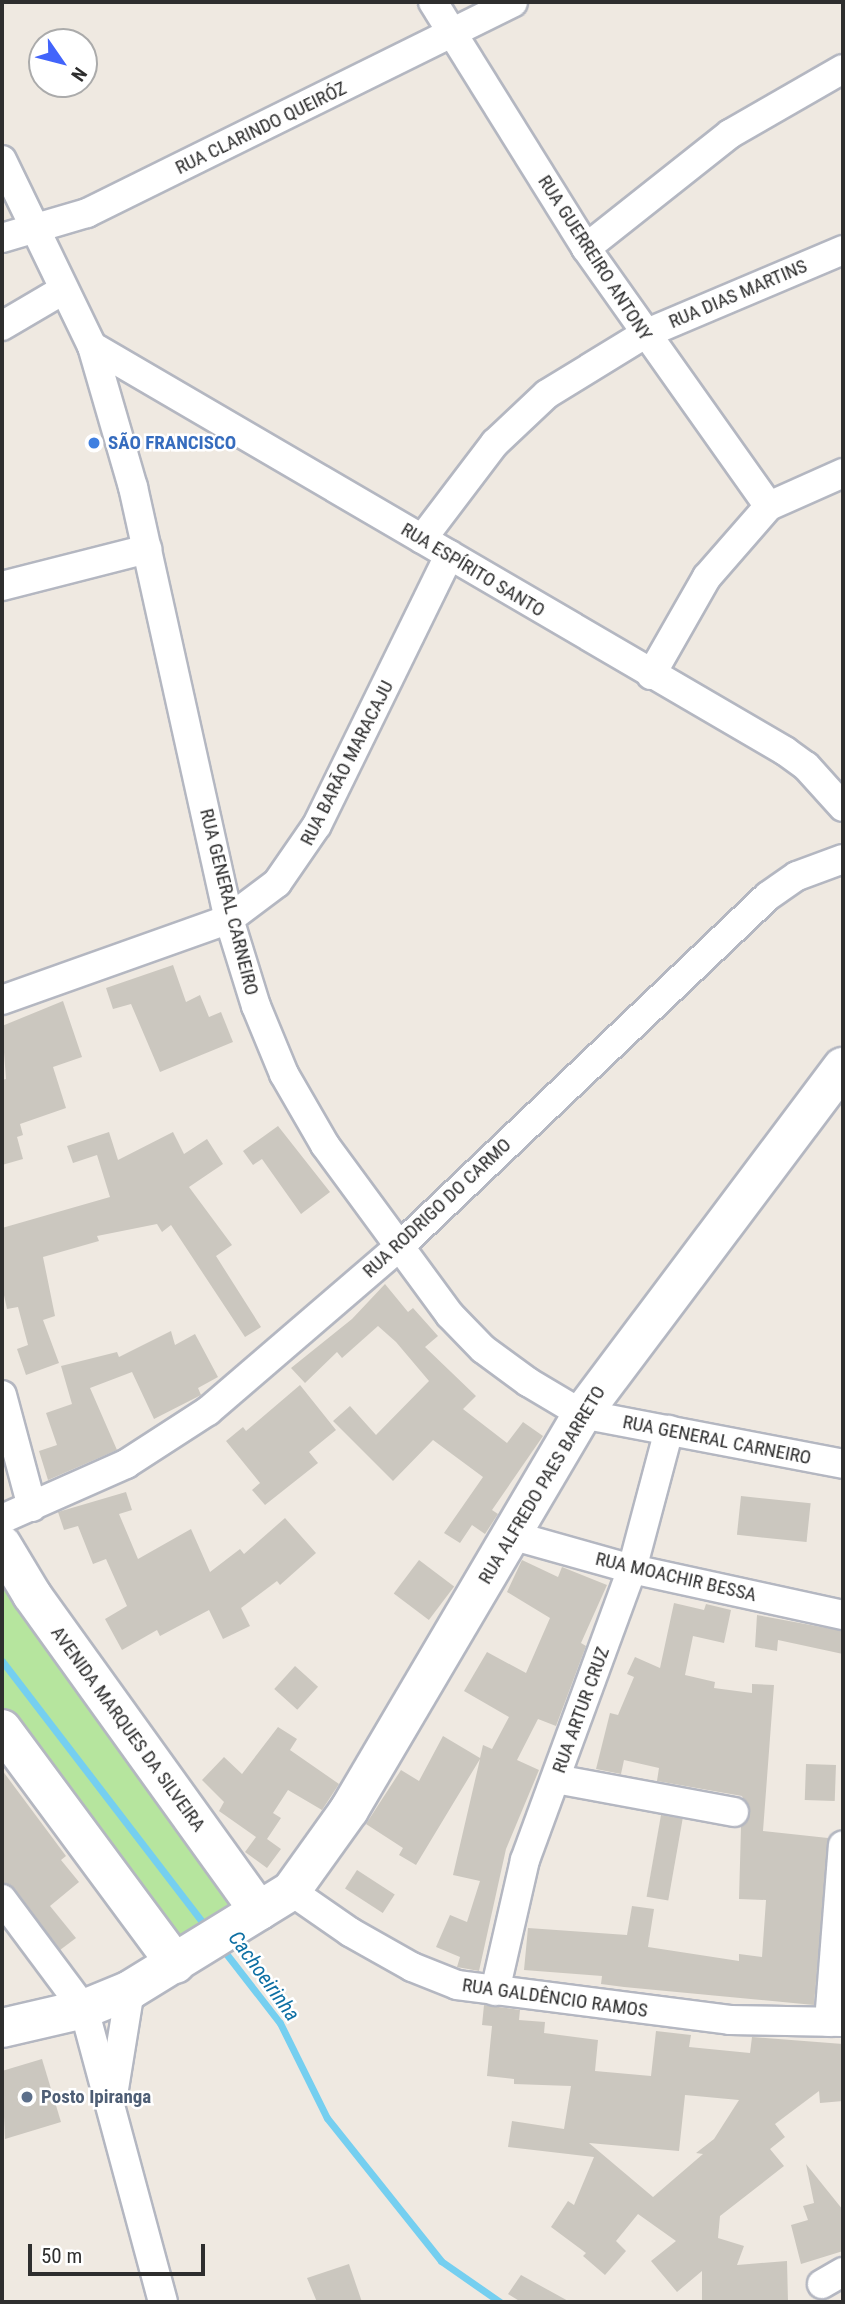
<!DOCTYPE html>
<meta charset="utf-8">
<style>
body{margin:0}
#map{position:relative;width:845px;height:2304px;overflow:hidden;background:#efe9e1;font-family:"Roboto Condensed",sans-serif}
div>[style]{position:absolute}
.green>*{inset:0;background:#b6e59e}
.stream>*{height:7px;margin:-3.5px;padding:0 3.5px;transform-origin:3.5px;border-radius:3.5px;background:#75cff0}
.building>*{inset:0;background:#cbc7bf;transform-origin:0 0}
.roads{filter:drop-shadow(2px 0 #b4b7c1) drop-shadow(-2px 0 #b4b7c1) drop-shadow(0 2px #b4b7c1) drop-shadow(0 -2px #b4b7c1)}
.street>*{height:28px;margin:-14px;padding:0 14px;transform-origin:14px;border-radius:14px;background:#fff}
.secondary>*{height:38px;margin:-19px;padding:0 19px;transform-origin:19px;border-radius:19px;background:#fff}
.dots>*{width:19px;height:19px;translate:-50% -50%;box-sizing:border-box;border:4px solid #fff;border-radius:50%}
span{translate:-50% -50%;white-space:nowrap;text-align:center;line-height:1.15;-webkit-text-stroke:5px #fff;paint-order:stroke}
.street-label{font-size:19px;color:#2e2e2e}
.shop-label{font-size:19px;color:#366cbe;font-weight:700}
.left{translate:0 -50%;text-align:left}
.service-label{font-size:19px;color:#4e5e75;font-weight:700}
.water-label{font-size:21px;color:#0d6fa3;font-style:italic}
.frame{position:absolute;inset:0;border:4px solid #2e2e2e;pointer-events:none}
.north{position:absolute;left:28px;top:28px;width:70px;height:70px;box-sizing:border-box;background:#fff;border:2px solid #ababab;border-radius:50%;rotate:125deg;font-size:19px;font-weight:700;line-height:28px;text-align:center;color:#2e2e2e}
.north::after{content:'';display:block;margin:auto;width:24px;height:32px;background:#4264fb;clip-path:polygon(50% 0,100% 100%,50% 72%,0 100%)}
.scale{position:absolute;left:28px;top:2244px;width:177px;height:32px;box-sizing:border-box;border:4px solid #2e2e2e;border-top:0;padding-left:9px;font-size:21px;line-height:24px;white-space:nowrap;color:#2e2e2e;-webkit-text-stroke:5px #fff;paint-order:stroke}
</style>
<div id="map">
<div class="green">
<div style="clip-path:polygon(2px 1568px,242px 1912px,182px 1951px,2px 1707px)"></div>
</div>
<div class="stream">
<div style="left:2px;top:1661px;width:338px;rotate:52.5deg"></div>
<div style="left:221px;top:1947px;width:96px;rotate:52.2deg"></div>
<div style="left:280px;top:2023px;width:106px;rotate:63.7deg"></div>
<div style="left:327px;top:2118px;width:183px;rotate:51.4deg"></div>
<div style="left:441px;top:2261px;width:72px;rotate:34.8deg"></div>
</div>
<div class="building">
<div style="clip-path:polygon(173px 965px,186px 1002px,200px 995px,209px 1017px,221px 1012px,233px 1042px,160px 1072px,131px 1004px,113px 1009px,106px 988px)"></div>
<div style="clip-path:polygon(63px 1001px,82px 1057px,53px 1067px,66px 1108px,20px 1124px,23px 1135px,17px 1137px,23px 1159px,2px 1165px,2px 1080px,6px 1079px,2px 1026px)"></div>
<div style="clip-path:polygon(278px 1126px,330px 1192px,301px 1214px,262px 1159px,253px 1165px,243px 1151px)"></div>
<div style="clip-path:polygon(109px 1132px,118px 1160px,173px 1132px,184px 1154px,207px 1139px,223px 1164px,189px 1187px,232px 1245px,216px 1256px,261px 1327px,245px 1337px,171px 1225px,162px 1232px,157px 1224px,97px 1236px,99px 1241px,43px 1257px,55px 1316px,43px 1320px,59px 1363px,26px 1375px,17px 1349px,28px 1345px,18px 1307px,7px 1309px,2px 1286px,2px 1228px,110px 1197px,97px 1155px,73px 1163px,67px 1146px)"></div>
<div style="clip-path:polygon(385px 1284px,408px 1312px,413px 1308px,438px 1336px,425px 1347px,476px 1396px,463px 1409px,507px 1443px,523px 1422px,543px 1436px,492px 1510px,498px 1514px,485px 1534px,472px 1525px,460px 1543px,444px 1533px,483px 1477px,433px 1440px,393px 1481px,333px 1421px,350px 1406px,376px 1435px,429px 1381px,396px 1342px,378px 1326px,342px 1358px,337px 1352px,305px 1383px,291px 1368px,352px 1319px)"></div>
<div style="clip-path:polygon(171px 1331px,175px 1345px,195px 1334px,218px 1377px,198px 1388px,201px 1395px,154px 1419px,132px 1372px,90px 1388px,117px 1450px,48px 1480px,39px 1451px,57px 1445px,46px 1413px,72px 1404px,61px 1366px,117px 1352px,119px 1357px)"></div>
<div style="clip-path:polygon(300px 1385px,336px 1430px,309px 1452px,318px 1463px,265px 1505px,252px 1490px,260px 1483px,226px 1441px,243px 1427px,246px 1431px)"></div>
<div style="clip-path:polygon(126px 1492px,132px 1510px,119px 1514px,138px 1559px,191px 1529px,210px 1572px,240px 1549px,244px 1554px,285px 1518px,316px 1553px,280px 1585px,277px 1581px,241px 1608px,250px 1626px,223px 1639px,209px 1610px,160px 1636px,157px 1630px,122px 1650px,105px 1619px,127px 1606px,106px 1559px,93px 1564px,78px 1526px,64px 1530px,58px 1512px)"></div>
<div style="left:741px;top:1496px;width:70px;height:39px;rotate:6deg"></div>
<div style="left:419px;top:1560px;width:44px;height:42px;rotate:37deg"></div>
<div style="clip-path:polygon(522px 1560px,558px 1577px,562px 1567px,607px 1585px,581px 1643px,586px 1646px,556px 1726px,538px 1719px,517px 1760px,539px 1770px,506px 1849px,479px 1971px,457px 1967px,460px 1957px,436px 1947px,450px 1915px,467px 1922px,480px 1881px,453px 1875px,480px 1759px,416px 1865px,399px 1855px,403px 1848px,366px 1824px,401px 1770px,419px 1781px,443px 1736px,480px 1758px,483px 1745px,492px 1749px,509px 1717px,464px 1691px,487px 1652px,526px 1673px,550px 1618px,507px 1592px)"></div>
<div style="clip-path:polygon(674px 1603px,704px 1610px,706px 1604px,731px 1610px,724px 1643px,693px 1636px,685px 1675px,715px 1682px,714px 1688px,752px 1693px,752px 1684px,774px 1685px,763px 1831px,828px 1838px,814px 2005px,624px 1987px,601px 1984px,602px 1976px,524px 1970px,528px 1928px,627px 1935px,632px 1906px,654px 1909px,648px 1947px,739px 1961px,739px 1954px,762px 1957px,766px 1900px,739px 1899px,741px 1827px,750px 1814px,742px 1796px,657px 1781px,659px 1768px,624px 1760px,621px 1774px,596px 1769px,610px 1713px,618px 1715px,634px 1677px,627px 1674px,635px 1657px,660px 1668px)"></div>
<div style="clip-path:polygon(757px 1615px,843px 1631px,843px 1654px,778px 1640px,777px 1651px,755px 1647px)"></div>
<div style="left:295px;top:1666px;width:31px;height:31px;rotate:42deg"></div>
<div style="clip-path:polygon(278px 1727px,297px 1739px,290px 1750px,339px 1784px,322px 1810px,288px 1790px,273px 1813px,281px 1818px,267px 1839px,281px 1849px,267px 1868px,245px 1852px,256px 1837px,219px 1811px,224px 1802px,202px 1780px,224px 1757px,242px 1774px)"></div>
<div style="left:806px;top:1764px;width:30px;height:36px;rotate:2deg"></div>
<div style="clip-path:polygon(2px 1770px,66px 1856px,61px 1860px,79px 1882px,50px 1906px,76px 1938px,60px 1950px,15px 1889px,2px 1883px)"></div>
<div style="left:661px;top:1815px;width:22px;height:83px;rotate:10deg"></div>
<div style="left:357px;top:1870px;width:45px;height:22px;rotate:33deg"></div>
<div style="clip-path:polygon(evenodd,484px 2005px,520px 2010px,519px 2020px,545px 2022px,544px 2033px,598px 2040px,595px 2071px,651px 2076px,656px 2031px,691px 2035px,689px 2047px,750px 2053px,752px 2037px,843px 2044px,843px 2101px,820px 2103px,819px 2091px,775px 2124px,785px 2137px,770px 2149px,784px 2166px,720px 2216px,718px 2238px,744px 2246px,737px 2265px,787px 2261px,788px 2302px,702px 2302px,702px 2271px,677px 2292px,651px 2261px,676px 2241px,638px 2214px,616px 2241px,626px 2251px,605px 2275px,583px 2256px,586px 2253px,551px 2227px,568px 2201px,574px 2205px,594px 2157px,508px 2147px,512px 2121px,564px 2129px,571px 2086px,514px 2084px,514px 2079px,487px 2076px,492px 2026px,482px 2025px,484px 2005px,685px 2095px,739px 2100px,714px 2139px,696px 2153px,703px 2154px,653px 2197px,589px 2143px,679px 2151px,685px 2095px)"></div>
<div style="clip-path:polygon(42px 2059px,61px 2122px,5px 2139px,2px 2071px)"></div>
<div style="clip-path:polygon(806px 2164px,843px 2210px,843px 2251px,801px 2264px,791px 2225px,808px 2220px,803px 2206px,814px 2203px)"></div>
<div style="clip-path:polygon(349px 2264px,362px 2302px,317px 2302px,307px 2278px)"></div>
<div style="clip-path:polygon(521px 2275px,570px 2302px,521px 2302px,508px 2294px)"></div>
</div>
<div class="roads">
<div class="street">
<div style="left:433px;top:2px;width:290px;rotate:58.1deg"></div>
<div style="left:586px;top:248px;width:316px;rotate:54.7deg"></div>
<div style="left:2px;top:160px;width:207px;rotate:64.2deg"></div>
<div style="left:92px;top:346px;width:147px;rotate:73.8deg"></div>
<div style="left:133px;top:487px;width:443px;rotate:77.5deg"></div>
<div style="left:229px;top:919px;width:91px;rotate:72.8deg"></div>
<div style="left:256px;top:1006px;width:74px;rotate:67.6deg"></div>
<div style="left:284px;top:1074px;width:82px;rotate:60deg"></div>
<div style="left:325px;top:1145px;width:211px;rotate:53.7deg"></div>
<div style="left:450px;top:1315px;width:47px;rotate:45.9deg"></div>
<div style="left:483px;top:1349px;width:56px;rotate:36.3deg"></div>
<div style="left:528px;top:1382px;width:63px;rotate:30.7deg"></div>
<div style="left:582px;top:1414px;width:266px;rotate:10.8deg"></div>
<div style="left:2px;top:238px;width:89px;rotate:-16.4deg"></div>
<div style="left:87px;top:213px;width:475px;rotate:-26.3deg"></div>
<div style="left:586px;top:248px;width:184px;rotate:-38.4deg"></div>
<div style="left:730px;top:134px;width:130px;rotate:-29.9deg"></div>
<div style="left:2px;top:326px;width:71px;rotate:-30.5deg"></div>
<div style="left:92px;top:346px;width:803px;rotate:30.3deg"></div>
<div style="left:785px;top:751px;width:26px;rotate:36deg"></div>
<div style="left:806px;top:766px;width:55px;rotate:47.9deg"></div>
<div style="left:422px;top:539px;width:121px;rotate:-52.8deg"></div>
<div style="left:495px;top:443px;width:71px;rotate:-43.3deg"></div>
<div style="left:547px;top:394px;width:115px;rotate:-31.5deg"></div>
<div style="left:645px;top:334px;width:215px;rotate:-23deg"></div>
<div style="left:2px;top:586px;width:150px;rotate:-14.3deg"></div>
<div style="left:651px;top:675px;width:113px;rotate:-60.3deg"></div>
<div style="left:707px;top:577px;width:94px;rotate:-48.9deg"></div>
<div style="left:769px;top:506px;width:81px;rotate:-24deg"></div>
<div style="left:2px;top:1000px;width:241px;rotate:-19.6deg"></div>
<div style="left:229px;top:919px;width:60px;rotate:-36.9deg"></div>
<div style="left:277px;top:883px;width:70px;rotate:-55.4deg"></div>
<div style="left:317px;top:825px;width:301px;rotate:-63.9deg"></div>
<div style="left:2px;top:1395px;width:116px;rotate:75deg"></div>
<div style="left:2px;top:1519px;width:136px;rotate:-23.9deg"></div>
<div style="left:126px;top:1464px;width:98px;rotate:-32.9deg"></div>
<div style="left:208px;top:1411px;width:252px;rotate:-40.7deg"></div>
<div style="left:399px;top:1247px;width:509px;rotate:-43.57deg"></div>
<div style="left:768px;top:896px;width:35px;rotate:-35deg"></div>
<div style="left:797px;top:876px;width:49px;rotate:-20.3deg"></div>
<div style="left:511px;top:1535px;width:126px;rotate:15.7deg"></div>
<div style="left:632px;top:1569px;width:216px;rotate:12.3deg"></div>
<div style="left:556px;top:1779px;width:181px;rotate:10.5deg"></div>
<div style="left:291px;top:1891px;width:72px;rotate:34.8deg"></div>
<div style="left:350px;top:1932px;width:71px;rotate:29.4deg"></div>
<div style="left:412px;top:1967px;width:48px;rotate:21.8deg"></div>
<div style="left:457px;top:1985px;width:275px;rotate:7.3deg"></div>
<div style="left:730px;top:2020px;width:113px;rotate:1deg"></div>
<div style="left:2px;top:1899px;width:137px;rotate:53.3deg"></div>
<div style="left:84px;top:2009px;width:303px;rotate:74.9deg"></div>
<div style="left:495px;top:1991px;width:134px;rotate:-77.1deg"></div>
<div style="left:525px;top:1860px;width:310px;rotate:-69.8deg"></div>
<div style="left:632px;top:1569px;width:144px;rotate:-75.1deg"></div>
<div style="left:829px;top:2022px;width:177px;rotate:-85.5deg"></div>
<div style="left:113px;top:2095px;width:106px;rotate:-80.8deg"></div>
<div style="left:822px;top:2284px;width:24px;rotate:-30deg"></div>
</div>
<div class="secondary">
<div style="left:2px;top:1545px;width:58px;rotate:59deg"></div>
<div style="left:32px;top:1595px;width:389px;rotate:54.3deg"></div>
<div style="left:2px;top:1729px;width:292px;rotate:53.5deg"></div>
<div style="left:2px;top:2028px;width:84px;rotate:-13deg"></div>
<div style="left:84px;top:2009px;width:50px;rotate:-22.4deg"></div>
<div style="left:130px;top:1990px;width:189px;rotate:-31.6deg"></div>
<div style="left:291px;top:1891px;width:100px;rotate:-54.4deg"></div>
<div style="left:349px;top:1810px;width:459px;rotate:-59.5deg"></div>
<div style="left:582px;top:1414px;width:434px;rotate:-53.1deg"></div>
</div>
</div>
<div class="dots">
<div style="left:94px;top:443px;background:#3f7fe0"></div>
<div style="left:27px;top:2097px;background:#5c6f8a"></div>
</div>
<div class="street-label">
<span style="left:261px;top:128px;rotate:-26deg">RUA CLARINDO QUEIRÓZ</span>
<span style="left:595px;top:258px;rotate:57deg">RUA GUERREIRO ANTONY</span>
<span style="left:738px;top:294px;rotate:-23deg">RUA DIAS MARTINS</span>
<span style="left:473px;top:570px;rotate:31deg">RUA ESPÍRITO SANTO</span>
<span style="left:347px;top:763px;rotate:-63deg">RUA BARÃO MARACAJU</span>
<span style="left:229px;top:902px;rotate:76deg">RUA GENERAL CARNEIRO</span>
<span style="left:437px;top:1208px;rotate:-43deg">RUA RODRIGO DO CARMO</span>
<span style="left:717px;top:1440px;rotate:11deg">RUA GENERAL CARNEIRO</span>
<span style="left:542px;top:1485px;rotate:-59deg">RUA ALFREDO PAES BARRETO</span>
<span style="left:676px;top:1577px;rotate:13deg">RUA MOACHIR BESSA</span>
<span style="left:581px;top:1710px;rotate:-70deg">RUA ARTUR CRUZ</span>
<span style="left:128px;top:1729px;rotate:54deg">AVENIDA MARQUES DA SILVEIRA</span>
<span style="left:555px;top:1998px;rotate:8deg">RUA GALDÊNCIO RAMOS</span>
</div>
<div class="shop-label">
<span class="left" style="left:108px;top:443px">SÃO FRANCISCO</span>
</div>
<div class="service-label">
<span class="left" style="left:41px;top:2097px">Posto Ipiranga</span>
</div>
<div class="water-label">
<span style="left:264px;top:1976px;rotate:54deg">Cachoeirinha</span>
</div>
<div class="frame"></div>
<div class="north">N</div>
<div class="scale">50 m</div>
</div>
